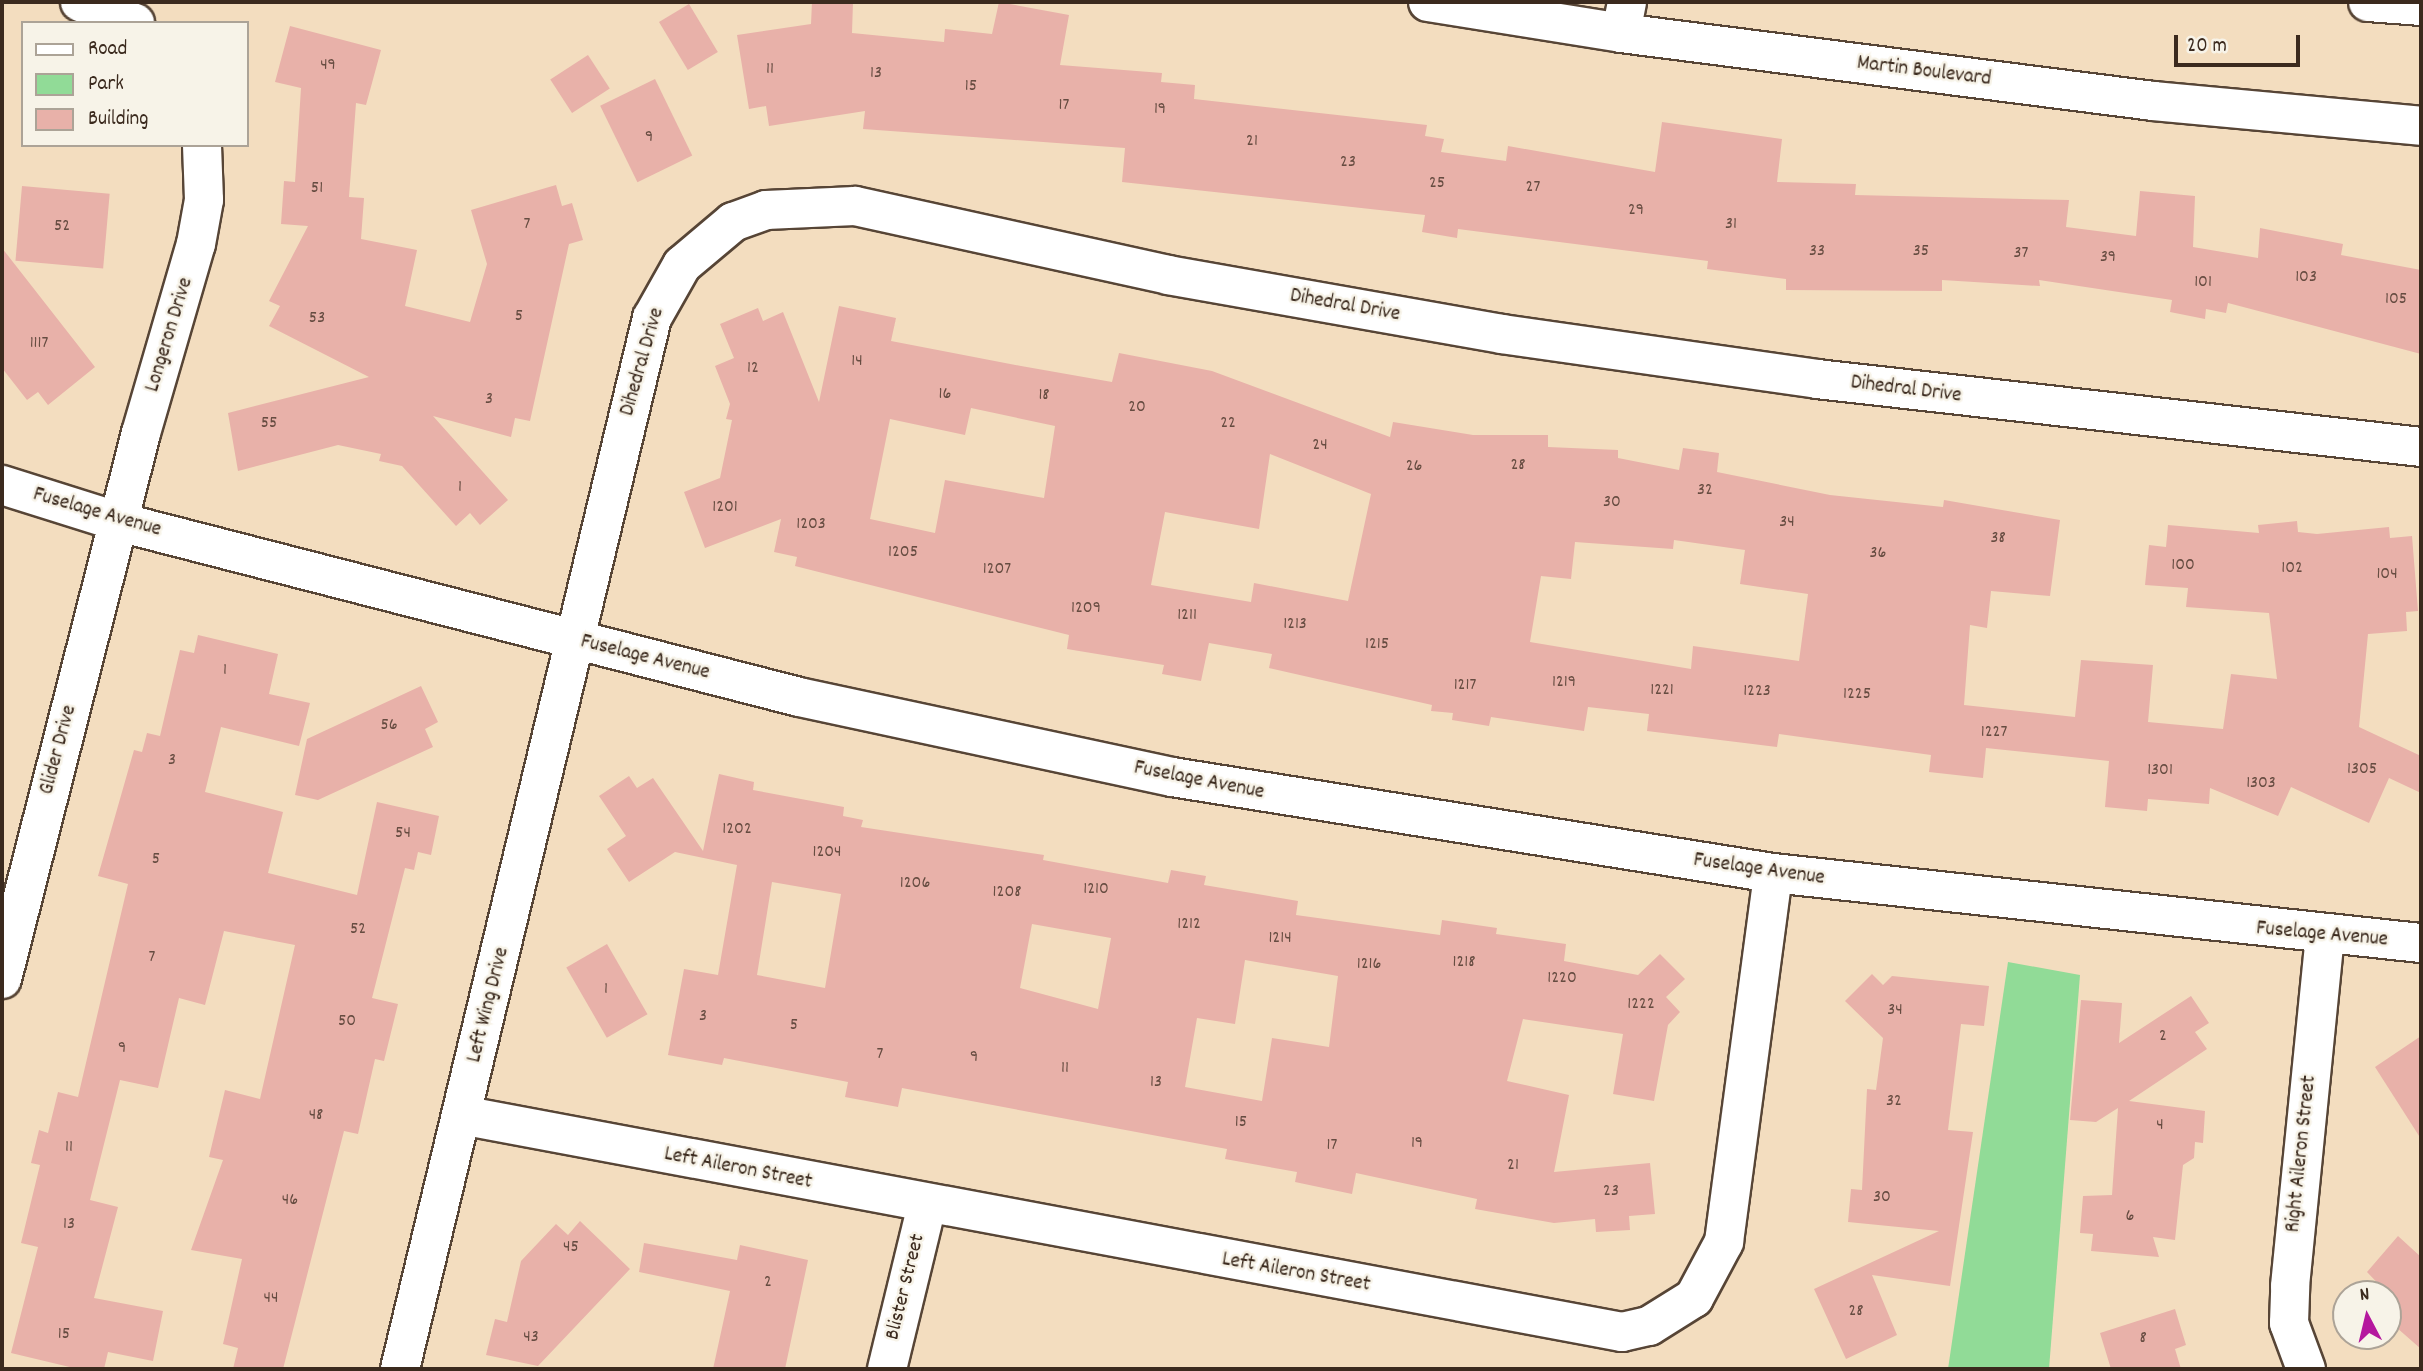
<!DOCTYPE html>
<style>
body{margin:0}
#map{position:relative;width:2423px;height:1371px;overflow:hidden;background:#f3ddbf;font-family:Dekko,sans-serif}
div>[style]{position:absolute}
.green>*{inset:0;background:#91db97}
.building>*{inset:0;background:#e8b1a9;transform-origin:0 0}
.roads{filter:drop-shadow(2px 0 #574536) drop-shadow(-2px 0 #574536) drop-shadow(0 2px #574536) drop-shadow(0 -2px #574536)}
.street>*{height:38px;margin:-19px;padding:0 19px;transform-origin:19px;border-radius:19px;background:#fff}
.secondary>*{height:38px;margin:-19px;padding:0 19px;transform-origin:19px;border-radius:19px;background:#fff}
span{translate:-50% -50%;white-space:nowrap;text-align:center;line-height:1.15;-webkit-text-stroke:5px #f7f3e8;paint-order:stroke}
.number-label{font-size:18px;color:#664c41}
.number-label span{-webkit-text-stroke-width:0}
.street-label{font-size:21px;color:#3b2a1e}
.frame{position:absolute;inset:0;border:4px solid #3b2a1e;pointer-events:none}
.legend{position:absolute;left:21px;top:21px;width:228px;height:126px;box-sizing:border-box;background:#f7f3e8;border:2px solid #aca397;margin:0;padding:9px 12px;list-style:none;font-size:21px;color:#3b2a1e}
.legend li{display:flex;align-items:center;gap:14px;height:35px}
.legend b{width:35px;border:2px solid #aca397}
.north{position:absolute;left:2332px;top:1280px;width:70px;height:70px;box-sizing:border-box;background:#f7f3e8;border:2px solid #aca397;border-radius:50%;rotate:353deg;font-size:19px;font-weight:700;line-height:28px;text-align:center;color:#3b2a1e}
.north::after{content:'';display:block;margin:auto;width:24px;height:32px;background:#b5179e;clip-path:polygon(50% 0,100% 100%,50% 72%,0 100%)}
.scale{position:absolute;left:2174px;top:35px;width:126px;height:32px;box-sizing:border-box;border:4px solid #3b2a1e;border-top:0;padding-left:9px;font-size:21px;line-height:24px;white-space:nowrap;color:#3b2a1e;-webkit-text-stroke:5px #f7f3e8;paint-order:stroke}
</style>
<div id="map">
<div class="green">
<div style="clip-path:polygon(2008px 962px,2080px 975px,2049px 1369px,1948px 1369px)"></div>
</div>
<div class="building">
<div style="clip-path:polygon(812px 2px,853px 2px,852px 33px,944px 42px,945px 29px,992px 34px,999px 2px,1069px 15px,1060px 65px,1162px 73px,1161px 82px,1195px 85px,1194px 99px,1427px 125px,1425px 136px,1444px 139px,1441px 152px,1506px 161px,1508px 146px,1655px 172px,1662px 122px,1782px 139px,1777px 182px,1856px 184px,1855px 195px,2069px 200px,2066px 227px,2136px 236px,2140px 191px,2195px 196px,2193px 247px,2258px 258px,2260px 228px,2343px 244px,2341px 255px,2421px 270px,2421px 354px,2228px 303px,2226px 313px,2206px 309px,2205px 319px,2170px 312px,2172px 300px,2039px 280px,2040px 286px,1942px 280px,1942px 291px,1786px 290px,1786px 279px,1707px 269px,1708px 261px,1458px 229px,1457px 238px,1422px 232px,1425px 215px,1122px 182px,1125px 148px,863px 129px,865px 111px,769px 126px,766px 106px,749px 109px,737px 35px,811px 24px)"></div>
<div style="left:689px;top:4px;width:56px;height:35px;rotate:59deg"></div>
<div style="clip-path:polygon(290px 26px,381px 50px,366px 105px,356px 103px,349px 197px,364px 198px,361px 239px,417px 250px,405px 306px,470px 322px,487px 264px,471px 210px,556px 185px,562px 206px,572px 203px,583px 240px,569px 244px,530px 421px,515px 418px,511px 437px,433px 416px,508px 500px,480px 525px,470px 513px,456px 526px,402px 466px,379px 461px,381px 454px,338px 445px,238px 471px,228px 413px,369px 377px,269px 326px,280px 306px,269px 301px,308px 226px,281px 224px,284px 181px,295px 182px,301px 88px,275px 82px)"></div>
<div style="left:588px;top:55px;width:40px;height:45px;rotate:57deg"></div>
<div style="left:655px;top:79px;width:85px;height:61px;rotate:64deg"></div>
<div style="left:22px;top:186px;width:88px;height:75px;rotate:5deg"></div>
<div style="clip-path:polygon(2px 248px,95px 367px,48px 405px,38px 392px,27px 400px,2px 368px)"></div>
<div style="clip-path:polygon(evenodd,839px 306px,896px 318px,891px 341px,1021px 366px,1112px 382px,1119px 353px,1212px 371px,1390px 437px,1393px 422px,1473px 435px,1548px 435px,1548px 447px,1618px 450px,1618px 458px,1679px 470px,1683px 448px,1719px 453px,1717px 472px,1830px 495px,1943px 507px,1944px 500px,2060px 520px,2050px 596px,1991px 591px,1987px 628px,1970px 625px,1964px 705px,2075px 717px,2081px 660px,2153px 665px,2148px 722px,2223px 729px,2231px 674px,2277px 679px,2269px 613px,2186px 607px,2188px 588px,2145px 585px,2149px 545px,2166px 547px,2168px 525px,2259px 533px,2258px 525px,2297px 521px,2298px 532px,2317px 534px,2389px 527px,2390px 538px,2412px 536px,2418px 611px,2406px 612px,2407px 631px,2368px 634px,2359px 727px,2421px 756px,2421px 793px,2389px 778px,2369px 823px,2291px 787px,2278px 816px,2210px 788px,2209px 804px,2148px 799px,2147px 811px,2105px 807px,2109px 761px,1986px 748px,1983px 778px,1929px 772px,1931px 755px,1779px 734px,1777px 747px,1647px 731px,1649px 714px,1588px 707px,1584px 731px,1491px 717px,1489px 726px,1452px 720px,1453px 713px,1431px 711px,1432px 705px,1269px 668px,1272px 654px,1209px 643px,1201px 681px,1162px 674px,1164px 665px,1067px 649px,1069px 635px,795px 566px,797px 557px,774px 552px,781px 519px,705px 548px,684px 492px,720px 478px,732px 420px,726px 419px,730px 404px,715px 366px,734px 358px,720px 324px,758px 308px,763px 321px,783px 312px,819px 402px,839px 306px,971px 408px,1055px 426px,1044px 498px,945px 480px,935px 533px,870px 519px,890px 419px,965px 435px,971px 408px,839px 306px,1270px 454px,1371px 494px,1348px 601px,1254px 583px,1251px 602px,1151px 585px,1165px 512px,1259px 529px,1270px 454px,839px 306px,1674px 540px,1745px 550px,1740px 584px,1808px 594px,1799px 661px,1693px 646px,1691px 669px,1530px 642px,1541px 576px,1571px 579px,1575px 542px,1673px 549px,1674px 540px)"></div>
<div style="clip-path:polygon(198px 635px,278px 654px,269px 694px,310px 703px,299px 746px,221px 727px,205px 792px,283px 812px,268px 873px,357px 895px,377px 802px,439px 816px,431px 855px,418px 852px,414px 870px,405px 868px,372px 998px,398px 1004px,384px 1061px,375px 1059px,358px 1134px,344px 1131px,283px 1369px,233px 1369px,238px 1348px,223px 1344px,242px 1259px,191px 1250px,223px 1160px,209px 1157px,225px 1090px,260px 1099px,295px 945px,224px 931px,205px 1005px,179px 998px,158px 1088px,120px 1080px,90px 1200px,118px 1207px,94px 1298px,163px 1311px,153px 1361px,108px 1352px,104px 1369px,78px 1369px,11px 1353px,38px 1247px,21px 1243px,40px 1165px,31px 1163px,39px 1130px,48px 1133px,58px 1092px,78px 1097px,128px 884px,98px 876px,134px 750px,142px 752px,147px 733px,160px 736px,180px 650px,194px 653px)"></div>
<div style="clip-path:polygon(421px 686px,438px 722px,425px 729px,433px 747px,318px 800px,295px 795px,307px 739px)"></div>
<div style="clip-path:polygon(evenodd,719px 774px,754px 782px,753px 790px,844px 807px,843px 816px,863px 820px,861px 827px,1044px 855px,1043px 860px,1168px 883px,1171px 870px,1206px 876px,1204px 885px,1298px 901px,1296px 915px,1440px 935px,1442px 920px,1497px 928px,1496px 934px,1566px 944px,1564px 961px,1638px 975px,1660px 954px,1685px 979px,1666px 997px,1680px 1012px,1668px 1025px,1654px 1101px,1613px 1094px,1623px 1034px,1523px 1019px,1507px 1081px,1569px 1095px,1554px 1172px,1650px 1163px,1655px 1214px,1629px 1216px,1630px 1230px,1596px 1232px,1595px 1219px,1554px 1223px,1475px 1209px,1477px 1199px,1356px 1173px,1352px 1194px,1295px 1182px,1297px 1172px,1225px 1159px,1227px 1149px,902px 1088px,898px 1107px,845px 1097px,848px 1082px,724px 1058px,722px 1065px,668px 1055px,684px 969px,718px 975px,737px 865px,675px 852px,629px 882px,607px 849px,626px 836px,599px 796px,629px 776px,637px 788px,653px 778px,703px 851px,719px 774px,772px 882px,841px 894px,825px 988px,757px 975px,772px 882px,719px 774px,1032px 924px,1111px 938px,1098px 1009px,1020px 988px,1032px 924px,719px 774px,1245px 960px,1338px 976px,1329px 1047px,1272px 1038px,1262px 1101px,1185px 1087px,1197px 1018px,1235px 1024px,1245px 960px)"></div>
<div style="left:607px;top:944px;width:81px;height:47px;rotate:60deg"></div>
<div style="clip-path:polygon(1872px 974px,1883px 985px,1892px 976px,1989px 986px,1984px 1026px,1961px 1024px,1948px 1130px,1973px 1132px,1950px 1286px,1872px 1275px,1897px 1335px,1846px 1359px,1814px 1289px,1939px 1231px,1848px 1222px,1851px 1189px,1862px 1190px,1867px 1089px,1876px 1090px,1883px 1038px,1845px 1001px)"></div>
<div style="clip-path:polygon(2191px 996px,2209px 1023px,2195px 1032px,2207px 1049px,2129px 1101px,2205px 1111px,2203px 1143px,2195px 1142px,2194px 1158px,2183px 1165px,2175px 1240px,2153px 1237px,2159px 1257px,2091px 1251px,2093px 1234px,2080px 1233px,2083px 1196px,2112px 1195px,2118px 1108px,2096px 1122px,2070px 1120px,2081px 1000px,2122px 1003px,2119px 1043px)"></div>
<div style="clip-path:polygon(2421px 1036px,2421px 1139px,2375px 1067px)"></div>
<div style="clip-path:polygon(580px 1221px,630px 1269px,538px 1366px,486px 1355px,495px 1319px,507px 1322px,521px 1261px,556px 1224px,568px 1235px)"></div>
<div style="clip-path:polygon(2398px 1236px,2421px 1257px,2421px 1349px,2388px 1320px,2388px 1294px,2367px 1272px)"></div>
<div style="clip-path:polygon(644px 1243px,737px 1260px,740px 1245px,808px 1260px,785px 1369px,713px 1369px,730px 1291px,639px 1272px)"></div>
<div style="clip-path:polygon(2175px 1309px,2186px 1345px,2175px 1349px,2181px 1369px,2111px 1369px,2100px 1333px)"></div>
</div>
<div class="roads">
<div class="street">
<div style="left:80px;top:2px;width:59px;rotate:20.9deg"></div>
<div style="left:1621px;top:33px;width:32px;rotate:-79deg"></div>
<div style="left:2px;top:485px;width:123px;rotate:17.5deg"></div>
<div style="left:119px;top:522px;width:702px;rotate:14.43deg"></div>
<div style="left:799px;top:697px;width:381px;rotate:12.1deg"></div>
<div style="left:1172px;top:777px;width:609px;rotate:9.08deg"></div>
<div style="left:1773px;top:873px;width:652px;rotate:6.17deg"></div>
<div style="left:2px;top:979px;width:563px;rotate:-75.72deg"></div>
<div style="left:141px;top:433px;width:197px;rotate:-73.8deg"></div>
<div style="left:196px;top:244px;width:45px;rotate:-79.7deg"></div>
<div style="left:204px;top:200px;width:55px;rotate:-92.1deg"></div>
<div style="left:461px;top:1115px;width:1181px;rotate:10.59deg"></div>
<div style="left:1622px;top:1332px;width:28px;rotate:-13deg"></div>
<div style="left:1649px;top:1326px;width:53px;rotate:-31.9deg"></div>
<div style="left:1694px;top:1298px;width:64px;rotate:-61.8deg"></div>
<div style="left:1724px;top:1242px;width:372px;rotate:-82.4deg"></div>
<div style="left:400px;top:1369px;width:1081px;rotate:-76.52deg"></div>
<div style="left:652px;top:318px;width:61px;rotate:-60.5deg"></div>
<div style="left:682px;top:265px;width:67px;rotate:-40.1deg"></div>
<div style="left:733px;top:222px;width:35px;rotate:-20deg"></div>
<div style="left:766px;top:210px;width:89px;rotate:-2.6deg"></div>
<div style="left:855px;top:206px;width:321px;rotate:12.4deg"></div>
<div style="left:1168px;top:275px;width:339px;rotate:10deg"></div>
<div style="left:1502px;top:334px;width:318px;rotate:8.1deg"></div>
<div style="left:1817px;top:379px;width:608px;rotate:6.42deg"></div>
<div style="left:887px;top:1369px;width:169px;rotate:-76.3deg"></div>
<div style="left:2306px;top:1369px;width:49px;rotate:-110.3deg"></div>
<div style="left:2289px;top:1323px;width:37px;rotate:-88deg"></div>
<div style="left:2290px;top:1286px;width:351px;rotate:-84.3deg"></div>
</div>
<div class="secondary">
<div style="left:1428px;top:2px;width:195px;rotate:9.1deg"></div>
<div style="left:1621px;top:33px;width:536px;rotate:7.28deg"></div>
<div style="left:2153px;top:101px;width:269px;rotate:5.3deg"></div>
<div style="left:2368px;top:2px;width:53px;rotate:4.3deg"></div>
</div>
</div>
<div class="number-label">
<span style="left:328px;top:66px">49</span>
<span style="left:770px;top:70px">11</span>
<span style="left:876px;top:74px">13</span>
<span style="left:971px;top:87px">15</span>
<span style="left:1064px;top:106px">17</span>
<span style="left:1160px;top:110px">19</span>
<span style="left:649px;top:138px">9</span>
<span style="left:1252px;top:142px">21</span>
<span style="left:1348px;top:163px">23</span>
<span style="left:1437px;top:184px">25</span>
<span style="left:1533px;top:188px">27</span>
<span style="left:317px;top:189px">51</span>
<span style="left:1636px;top:211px">29</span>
<span style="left:527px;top:225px">7</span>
<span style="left:1731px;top:225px">31</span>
<span style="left:62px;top:227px">52</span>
<span style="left:1817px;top:252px">33</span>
<span style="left:1921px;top:252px">35</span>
<span style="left:2021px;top:254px">37</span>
<span style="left:2108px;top:258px">39</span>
<span style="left:2306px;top:278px">103</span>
<span style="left:2203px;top:283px">101</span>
<span style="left:2396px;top:300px">105</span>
<span style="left:519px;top:317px">5</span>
<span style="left:317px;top:319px">53</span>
<span style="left:39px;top:344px">1117</span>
<span style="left:857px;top:362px">14</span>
<span style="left:753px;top:369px">12</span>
<span style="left:945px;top:395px">16</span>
<span style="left:1044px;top:396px">18</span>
<span style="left:489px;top:400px">3</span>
<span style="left:1137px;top:408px">20</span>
<span style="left:269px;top:424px">55</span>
<span style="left:1228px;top:424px">22</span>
<span style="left:1320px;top:446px">24</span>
<span style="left:1518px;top:466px">28</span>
<span style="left:1414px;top:467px">26</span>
<span style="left:460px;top:488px">1</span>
<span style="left:1705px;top:491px">32</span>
<span style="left:1612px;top:503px">30</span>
<span style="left:725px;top:508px">1201</span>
<span style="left:1787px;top:523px">34</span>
<span style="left:811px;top:525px">1203</span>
<span style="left:1998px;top:539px">38</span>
<span style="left:903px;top:553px">1205</span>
<span style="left:1878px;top:554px">36</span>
<span style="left:2183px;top:566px">100</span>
<span style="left:2292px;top:569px">102</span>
<span style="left:997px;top:570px">1207</span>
<span style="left:2387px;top:575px">104</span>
<span style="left:1086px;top:609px">1209</span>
<span style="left:1187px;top:616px">1211</span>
<span style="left:1295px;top:625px">1213</span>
<span style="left:1377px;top:645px">1215</span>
<span style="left:225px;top:671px">1</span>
<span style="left:1564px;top:683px">1219</span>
<span style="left:1465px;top:686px">1217</span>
<span style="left:1662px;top:691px">1221</span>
<span style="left:1757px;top:692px">1223</span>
<span style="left:1857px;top:695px">1225</span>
<span style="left:389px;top:726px">56</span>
<span style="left:1994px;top:733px">1227</span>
<span style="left:172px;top:761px">3</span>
<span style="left:2362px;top:770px">1305</span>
<span style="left:2160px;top:771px">1301</span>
<span style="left:2261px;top:784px">1303</span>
<span style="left:737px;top:830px">1202</span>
<span style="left:403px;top:834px">54</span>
<span style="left:827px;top:853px">1204</span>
<span style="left:156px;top:860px">5</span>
<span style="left:915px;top:884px">1206</span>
<span style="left:1096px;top:890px">1210</span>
<span style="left:1007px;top:893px">1208</span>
<span style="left:1189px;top:925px">1212</span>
<span style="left:358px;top:930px">52</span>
<span style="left:1280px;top:939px">1214</span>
<span style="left:152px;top:958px">7</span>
<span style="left:1464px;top:963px">1218</span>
<span style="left:1369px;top:965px">1216</span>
<span style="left:1562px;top:979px">1220</span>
<span style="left:606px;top:990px">1</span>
<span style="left:1641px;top:1005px">1222</span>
<span style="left:1895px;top:1011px">34</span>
<span style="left:703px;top:1017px">3</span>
<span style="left:347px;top:1022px">50</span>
<span style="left:794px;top:1026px">5</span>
<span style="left:2163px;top:1037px">2</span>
<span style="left:122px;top:1049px">9</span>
<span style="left:880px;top:1055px">7</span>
<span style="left:974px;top:1058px">9</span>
<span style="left:1065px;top:1069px">11</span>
<span style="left:1156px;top:1083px">13</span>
<span style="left:1894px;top:1102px">32</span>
<span style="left:316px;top:1116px">48</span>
<span style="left:1241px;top:1123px">15</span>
<span style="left:2160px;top:1126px">4</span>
<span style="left:1417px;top:1144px">19</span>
<span style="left:1332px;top:1146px">17</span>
<span style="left:69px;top:1148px">11</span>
<span style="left:1513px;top:1166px">21</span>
<span style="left:1611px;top:1192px">23</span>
<span style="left:1882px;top:1198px">30</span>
<span style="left:290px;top:1201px">46</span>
<span style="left:2130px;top:1217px">6</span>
<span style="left:69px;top:1225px">13</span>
<span style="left:571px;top:1248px">45</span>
<span style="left:768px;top:1283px">2</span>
<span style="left:271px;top:1299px">44</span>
<span style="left:1856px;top:1312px">28</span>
<span style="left:64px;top:1335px">15</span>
<span style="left:531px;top:1338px">43</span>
<span style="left:2143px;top:1339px">8</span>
</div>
<div class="street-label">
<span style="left:1924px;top:72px;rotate:7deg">Martin Boulevard</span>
<span style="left:1345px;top:306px;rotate:10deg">Dihedral Drive</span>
<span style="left:170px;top:335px;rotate:-73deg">Longeron Drive</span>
<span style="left:643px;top:362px;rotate:-74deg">Dihedral Drive</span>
<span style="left:1906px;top:390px;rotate:7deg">Dihedral Drive</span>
<span style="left:97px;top:513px;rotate:16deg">Fuselage Avenue</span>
<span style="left:645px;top:658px;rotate:14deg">Fuselage Avenue</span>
<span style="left:59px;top:750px;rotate:-75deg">Glider Drive</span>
<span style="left:1199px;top:781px;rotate:11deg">Fuselage Avenue</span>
<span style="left:1759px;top:870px;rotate:8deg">Fuselage Avenue</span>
<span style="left:2322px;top:935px;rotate:5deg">Fuselage Avenue</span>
<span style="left:489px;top:1005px;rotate:-76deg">Left Wing Drive</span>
<span style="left:2302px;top:1154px;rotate:-84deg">Right Aileron Street</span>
<span style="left:738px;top:1169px;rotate:11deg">Left Aileron Street</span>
<span style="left:1296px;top:1273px;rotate:10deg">Left Aileron Street</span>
<span style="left:906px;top:1287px;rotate:-76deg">Blister Street</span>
</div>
<div class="frame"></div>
<ul class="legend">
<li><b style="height:9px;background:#fff"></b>Road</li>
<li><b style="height:19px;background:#91db97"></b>Park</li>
<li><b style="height:19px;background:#e8b1a9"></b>Building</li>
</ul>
<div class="north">N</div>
<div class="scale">20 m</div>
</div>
